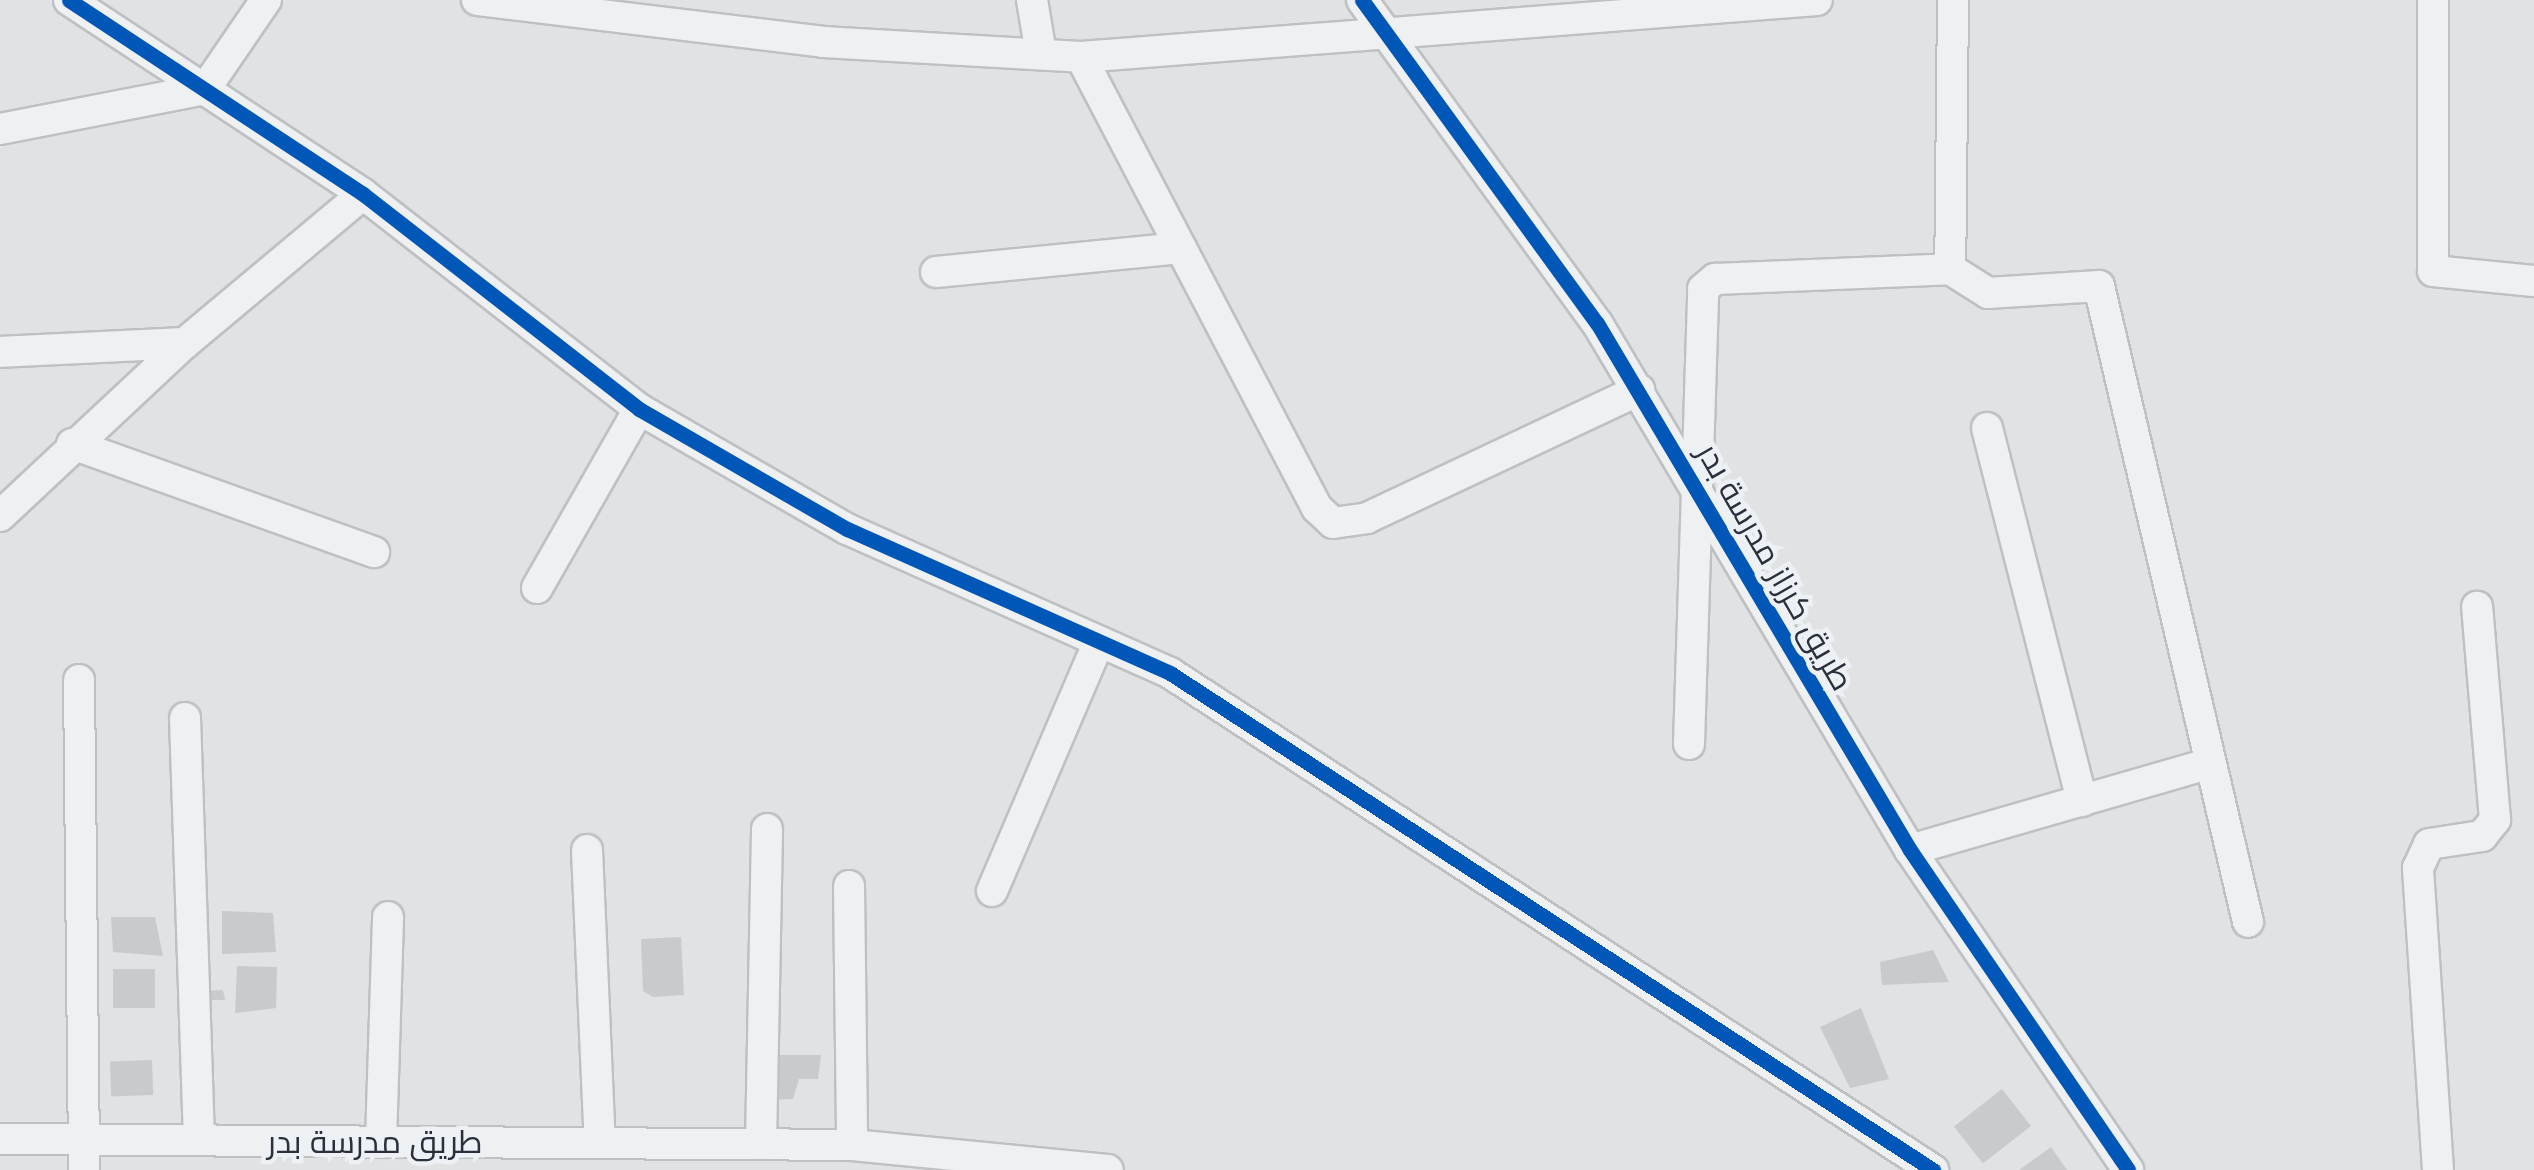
<!DOCTYPE html>
<meta charset="utf-8">
<style>
body{margin:0}
#map{position:relative;width:2534px;height:1170px;overflow:hidden;background:#e0e2e4;font-family:"DM Sans",Cairo,sans-serif}
div>[style]{position:absolute}
.building>*{inset:0;background:#c8cacc;transform-origin:0 0}
.roads{filter:drop-shadow(2px 0 #bec0c2) drop-shadow(-2px 0 #bec0c2) drop-shadow(0 2px #bec0c2) drop-shadow(0 -2px #bec0c2)}
.minor>*{height:30px;margin:-15px;padding:0 15px;transform-origin:15px;border-radius:15px;background:#eff0f1}
.cycleway>*{height:15px;margin:-7.5px;padding:0 7.5px;transform-origin:7.5px;border-radius:7.5px;background:#0057b8}
span{translate:-50% -50%;white-space:nowrap;text-align:center;line-height:1.15;-webkit-text-stroke:9px #edf0f4;paint-order:stroke}
.street-label{font-size:32px;color:#292f3b}
</style>
<div id="map">
<div class="building">
<div style="clip-path:polygon(222px 911px,273px 913px,276px 952px,222px 954px)"></div>
<div style="clip-path:polygon(111px 917px,155px 917px,163px 956px,113px 952px)"></div>
<div style="clip-path:polygon(681px 937px,684px 995px,653px 997px,643px 991px,641px 939px)"></div>
<div style="clip-path:polygon(1933px 950px,1949px 982px,1882px 985px,1880px 962px)"></div>
<div style="clip-path:polygon(237px 966px,277px 967px,276px 1008px,235px 1013px)"></div>
<div style="left:113px;top:969px;width:42px;height:39px"></div>
<div style="clip-path:polygon(223px 990px,225px 1000px,207px 1000px,205px 991px)"></div>
<div style="clip-path:polygon(1861px 1008px,1889px 1079px,1850px 1088px,1820px 1027px)"></div>
<div style="clip-path:polygon(780px 1055px,821px 1055px,818px 1079px,799px 1079px,793px 1099px,772px 1100px)"></div>
<div style="left:152px;top:1060px;width:35px;height:42px;rotate:88deg"></div>
<div style="left:2002px;top:1089px;width:47px;height:61px;rotate:52deg"></div>
<div style="clip-path:polygon(2051px 1147px,2067px 1170px,2019px 1170px)"></div>
</div>
<div class="roads">
<div class="minor">
<div style="left:69px;top:0;width:352px;rotate:33.4deg"></div>
<div style="left:363px;top:194px;width:350px;rotate:37.9deg"></div>
<div style="left:639px;top:409px;width:240px;rotate:30deg"></div>
<div style="left:847px;top:529px;width:354px;rotate:24deg"></div>
<div style="left:1170px;top:673px;width:911px;rotate:33.08deg"></div>
<div style="left:477px;top:0;width:349px;rotate:6.9deg"></div>
<div style="left:823px;top:42px;width:258px;rotate:3.3deg"></div>
<div style="left:1081px;top:57px;width:738px;rotate:-4.43deg"></div>
<div style="left:1032px;top:0;width:55px;rotate:80.5deg"></div>
<div style="left:1362px;top:0;width:399px;rotate:54deg"></div>
<div style="left:1597px;top:323px;width:613px;rotate:59.29deg"></div>
<div style="left:1910px;top:850px;width:387px;rotate:55.7deg"></div>
<div style="left:1953px;top:0;width:269px;rotate:90.6deg"></div>
<div style="left:1950px;top:269px;width:45px;rotate:32.3deg"></div>
<div style="left:1988px;top:293px;width:111px;rotate:-3.6deg"></div>
<div style="left:2099px;top:286px;width:653px;rotate:76.81deg"></div>
<div style="left:2433px;top:0;width:271px;rotate:90deg"></div>
<div style="left:2433px;top:271px;width:101px;rotate:5.7deg"></div>
<div style="left:1081px;top:57px;width:509px;rotate:62.38deg"></div>
<div style="left:1317px;top:508px;width:22px;rotate:43deg"></div>
<div style="left:1333px;top:523px;width:34px;rotate:-8deg"></div>
<div style="left:1367px;top:518px;width:301px;rotate:-25.2deg"></div>
<div style="left:0;top:129px;width:209px;rotate:-11deg"></div>
<div style="left:205px;top:89px;width:108px;rotate:-55.6deg"></div>
<div style="left:936px;top:272px;width:246px;rotate:-5.6deg"></div>
<div style="left:0;top:352px;width:185px;rotate:-2.8deg"></div>
<div style="left:185px;top:343px;width:232px;rotate:-39.9deg"></div>
<div style="left:1987px;top:428px;width:385px;rotate:75.7deg"></div>
<div style="left:72px;top:444px;width:321px;rotate:19.7deg"></div>
<div style="left:0;top:516px;width:253px;rotate:-43.1deg"></div>
<div style="left:537px;top:588px;width:206px;rotate:-60.3deg"></div>
<div style="left:79px;top:680px;width:490px;rotate:89.4deg"></div>
<div style="left:185px;top:718px;width:422px;rotate:88.1deg"></div>
<div style="left:1689px;top:744px;width:455px;rotate:-88.2deg"></div>
<div style="left:1703px;top:289px;width:16px;rotate:-40deg"></div>
<div style="left:1715px;top:279px;width:235px;rotate:-2.4deg"></div>
<div style="left:587px;top:850px;width:293px;rotate:87.5deg"></div>
<div style="left:1910px;top:850px;width:307px;rotate:-16.1deg"></div>
<div style="left:849px;top:886px;width:259px;rotate:89.3deg"></div>
<div style="left:992px;top:891px;width:267px;rotate:-66.8deg"></div>
<div style="left:0;top:1139px;width:852px;rotate:0.4deg"></div>
<div style="left:852px;top:1145px;width:257px;rotate:5.6deg"></div>
<div style="left:381px;top:1142px;width:225px;rotate:-88.2deg"></div>
<div style="left:761px;top:1144px;width:315px;rotate:-88.9deg"></div>
<div style="left:2438px;top:1170px;width:303px;rotate:-93.8deg"></div>
<div style="left:2418px;top:868px;width:26px;rotate:-65deg"></div>
<div style="left:2429px;top:844px;width:54px;rotate:-8.6deg"></div>
<div style="left:2482px;top:836px;width:21px;rotate:-51deg"></div>
<div style="left:2495px;top:820px;width:214px;rotate:-94.8deg"></div>
</div>
</div>
<div class="cycleway">
<div style="left:69px;top:0;width:352px;rotate:33.4deg"></div>
<div style="left:363px;top:194px;width:350px;rotate:37.9deg"></div>
<div style="left:639px;top:409px;width:240px;rotate:30deg"></div>
<div style="left:847px;top:529px;width:354px;rotate:24deg"></div>
<div style="left:1170px;top:673px;width:911px;rotate:33.08deg"></div>
<div style="left:1362px;top:0;width:399px;rotate:54deg"></div>
<div style="left:1597px;top:323px;width:613px;rotate:59.29deg"></div>
<div style="left:1910px;top:850px;width:387px;rotate:55.7deg"></div>
</div>
<div class="street-label">
<span style="left:1775px;top:567px;rotate:60deg">طريق كرزاز مدرسة بدر</span>
<span style="left:375px;top:1142px">طريق مدرسة بدر</span>
</div>
</div>
